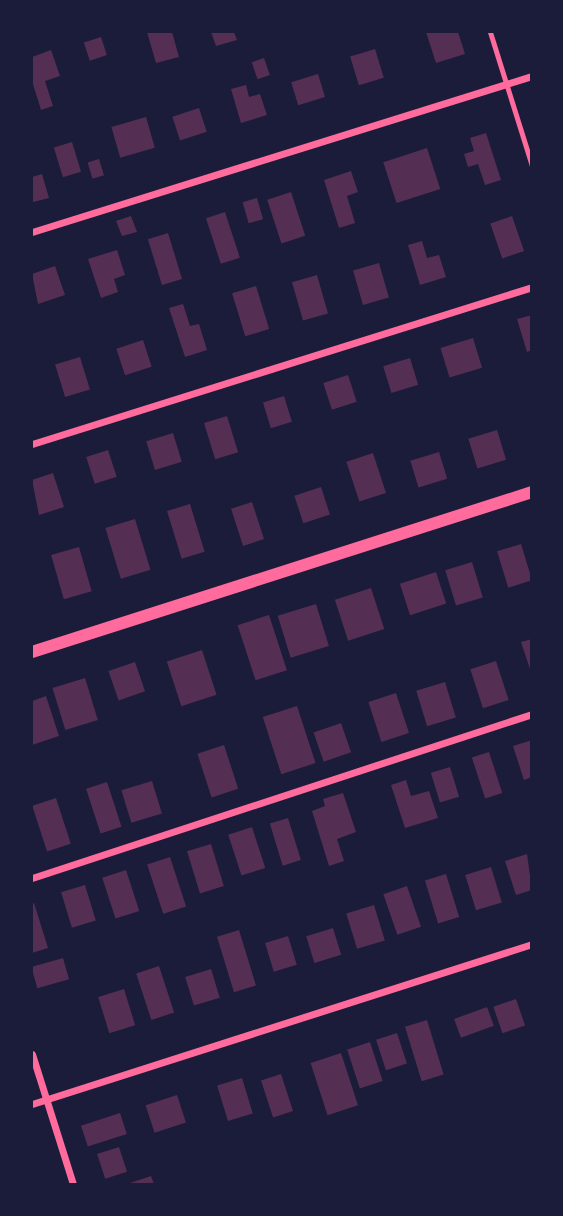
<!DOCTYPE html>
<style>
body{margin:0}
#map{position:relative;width:563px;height:1216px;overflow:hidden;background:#1b1b3a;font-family:Helvetica,sans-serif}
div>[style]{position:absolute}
.building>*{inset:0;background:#542f53;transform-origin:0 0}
.service>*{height:5px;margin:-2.5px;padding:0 2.5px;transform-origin:2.5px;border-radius:2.5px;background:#ff6b9d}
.minor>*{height:7px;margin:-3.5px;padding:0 3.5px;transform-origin:3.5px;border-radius:3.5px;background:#ff6b9d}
.tertiary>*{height:12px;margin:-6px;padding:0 6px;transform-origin:6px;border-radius:6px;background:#ff6b9d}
span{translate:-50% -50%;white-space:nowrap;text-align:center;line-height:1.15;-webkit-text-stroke:5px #1b1b3a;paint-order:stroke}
.frame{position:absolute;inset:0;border:33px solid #1b1b3a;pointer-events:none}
</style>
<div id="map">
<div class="building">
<div style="clip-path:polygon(147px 32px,172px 32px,179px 57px,156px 63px)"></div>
<div style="clip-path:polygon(211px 32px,234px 32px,237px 40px,216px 46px)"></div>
<div style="clip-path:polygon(426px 32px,458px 32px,465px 54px,436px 63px)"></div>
<div style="left:101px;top:37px;width:19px;height:18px;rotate:72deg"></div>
<div style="left:375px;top:49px;width:30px;height:26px;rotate:73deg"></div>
<div style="clip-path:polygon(51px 50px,60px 76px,45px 81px,53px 106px,41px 110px,32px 81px,32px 57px)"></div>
<div style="left:264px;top:58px;width:18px;height:13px;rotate:71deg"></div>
<div style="left:318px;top:74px;width:24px;height:28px;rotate:73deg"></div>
<div style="clip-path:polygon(246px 85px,249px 97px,260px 94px,267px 115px,241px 123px,231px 89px)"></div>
<div style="left:199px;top:108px;width:25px;height:28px;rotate:72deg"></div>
<div style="left:146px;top:117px;width:32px;height:36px;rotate:74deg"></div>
<div style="clip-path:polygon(486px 133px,501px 180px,485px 185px,478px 164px,468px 167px,464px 154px,474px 151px,470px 138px)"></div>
<div style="left:72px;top:142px;width:31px;height:19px;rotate:73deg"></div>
<div style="left:427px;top:148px;width:43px;height:46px;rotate:72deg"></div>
<div style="left:99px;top:159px;width:17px;height:12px;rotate:73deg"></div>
<div style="clip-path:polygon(351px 171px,358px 192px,347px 196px,355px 223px,339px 228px,324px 180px)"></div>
<div style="clip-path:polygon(42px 174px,49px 198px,33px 202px,32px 177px)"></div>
<div style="left:291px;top:192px;width:46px;height:25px;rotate:72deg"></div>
<div style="left:257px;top:198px;width:22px;height:15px;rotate:74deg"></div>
<div style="left:225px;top:212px;width:48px;height:20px;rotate:72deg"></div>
<div style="clip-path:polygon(131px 216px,137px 232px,122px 236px,116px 221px)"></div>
<div style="left:512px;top:216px;width:37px;height:23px;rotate:71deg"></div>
<div style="left:168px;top:233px;width:48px;height:21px;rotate:73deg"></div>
<div style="clip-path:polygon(422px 241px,427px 258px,439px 255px,446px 277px,420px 285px,408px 245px)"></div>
<div style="clip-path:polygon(117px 250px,125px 275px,114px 279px,118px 292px,101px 298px,88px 259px)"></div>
<div style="left:379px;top:263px;width:36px;height:27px;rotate:74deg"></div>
<div style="clip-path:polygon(55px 266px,65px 295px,38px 304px,32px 274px)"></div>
<div style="left:317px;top:275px;width:40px;height:26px;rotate:74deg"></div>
<div style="left:256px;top:286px;width:45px;height:25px;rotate:73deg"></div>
<div style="clip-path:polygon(183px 304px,190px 326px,199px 324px,207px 350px,185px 357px,169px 308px)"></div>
<div style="clip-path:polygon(532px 315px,532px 350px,527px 352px,517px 319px)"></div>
<div style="left:473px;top:338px;width:31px;height:34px;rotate:73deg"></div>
<div style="left:143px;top:340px;width:28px;height:28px;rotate:72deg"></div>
<div style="left:80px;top:357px;width:34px;height:26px;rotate:73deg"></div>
<div style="left:410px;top:358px;width:28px;height:28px;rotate:73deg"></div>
<div style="left:348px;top:375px;width:28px;height:26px;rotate:72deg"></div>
<div style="left:284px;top:396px;width:27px;height:22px;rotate:73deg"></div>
<div style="left:227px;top:416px;width:38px;height:24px;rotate:73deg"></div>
<div style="left:497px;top:430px;width:31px;height:30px;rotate:73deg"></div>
<div style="left:173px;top:433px;width:30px;height:28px;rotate:73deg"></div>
<div style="left:108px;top:450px;width:28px;height:23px;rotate:72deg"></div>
<div style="left:439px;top:452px;width:28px;height:30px;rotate:73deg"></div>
<div style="left:373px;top:453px;width:42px;height:28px;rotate:72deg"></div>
<div style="clip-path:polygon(53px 473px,64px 507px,39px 515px,32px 480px)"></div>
<div style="left:321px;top:487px;width:29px;height:28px;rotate:72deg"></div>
<div style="left:252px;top:502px;width:39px;height:22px;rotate:72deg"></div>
<div style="left:190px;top:504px;width:50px;height:24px;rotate:73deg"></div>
<div style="left:135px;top:519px;width:53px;height:31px;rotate:73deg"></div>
<div style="left:521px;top:544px;width:38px;height:25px;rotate:73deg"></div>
<div style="left:79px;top:547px;width:46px;height:29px;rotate:74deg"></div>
<div style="left:472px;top:562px;width:37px;height:28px;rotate:73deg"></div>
<div style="left:436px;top:572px;width:33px;height:38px;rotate:72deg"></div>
<div style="left:371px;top:588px;width:43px;height:38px;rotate:72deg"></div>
<div style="left:316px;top:604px;width:44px;height:40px;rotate:73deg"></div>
<div style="left:269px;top:615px;width:58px;height:33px;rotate:72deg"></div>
<div style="clip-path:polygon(532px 639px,532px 672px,531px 672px,521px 642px)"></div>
<div style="left:202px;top:650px;width:47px;height:37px;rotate:72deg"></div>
<div style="left:496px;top:661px;width:41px;height:27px;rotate:72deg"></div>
<div style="left:135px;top:662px;width:31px;height:28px;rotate:71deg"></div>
<div style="left:85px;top:678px;width:44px;height:34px;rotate:73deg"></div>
<div style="left:445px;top:682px;width:37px;height:30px;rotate:73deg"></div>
<div style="left:396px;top:693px;width:42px;height:29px;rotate:72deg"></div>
<div style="clip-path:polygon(46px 696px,59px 736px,32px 745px,32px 701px)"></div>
<div style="left:297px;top:706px;width:60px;height:36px;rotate:72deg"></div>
<div style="left:341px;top:723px;width:31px;height:29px;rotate:71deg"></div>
<div style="clip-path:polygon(532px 740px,532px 777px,524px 780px,513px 746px)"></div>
<div style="left:224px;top:745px;width:46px;height:28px;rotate:72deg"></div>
<div style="left:489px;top:752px;width:43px;height:18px;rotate:72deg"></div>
<div style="left:450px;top:767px;width:31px;height:20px;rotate:73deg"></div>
<div style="clip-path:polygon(406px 780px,411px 796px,429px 791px,438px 818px,405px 828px,391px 785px)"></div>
<div style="left:152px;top:781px;width:34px;height:32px;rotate:73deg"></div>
<div style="left:107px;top:782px;width:47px;height:22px;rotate:72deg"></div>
<div style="clip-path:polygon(343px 793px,356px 832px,337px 839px,344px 861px,329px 866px,312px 811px,325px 806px,323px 799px)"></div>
<div style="left:56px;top:798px;width:48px;height:25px;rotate:72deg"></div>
<div style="left:288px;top:818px;width:44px;height:19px;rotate:73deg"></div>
<div style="left:252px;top:827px;width:43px;height:25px;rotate:72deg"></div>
<div style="left:211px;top:844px;width:44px;height:25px;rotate:73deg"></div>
<div style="clip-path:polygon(527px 854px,532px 890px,516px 895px,505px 861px)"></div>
<div style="left:170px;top:857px;width:52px;height:24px;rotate:72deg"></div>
<div style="left:491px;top:867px;width:37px;height:27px;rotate:73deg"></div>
<div style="left:126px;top:870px;width:43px;height:25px;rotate:72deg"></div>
<div style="left:446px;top:874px;width:45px;height:22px;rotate:73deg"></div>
<div style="left:85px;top:885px;width:37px;height:25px;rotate:73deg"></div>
<div style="left:407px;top:886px;width:43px;height:25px;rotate:71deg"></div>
<div style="clip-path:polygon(34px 903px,48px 948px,32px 953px,32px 904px)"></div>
<div style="left:374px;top:905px;width:37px;height:29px;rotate:73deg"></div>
<div style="left:333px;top:928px;width:28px;height:28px;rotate:73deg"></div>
<div style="left:239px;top:930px;width:58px;height:23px;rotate:73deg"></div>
<div style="left:288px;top:936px;width:30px;height:24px;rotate:73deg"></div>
<div style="left:63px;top:958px;width:22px;height:33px;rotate:74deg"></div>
<div style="left:159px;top:966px;width:49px;height:24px;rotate:72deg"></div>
<div style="left:211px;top:969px;width:30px;height:27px;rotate:73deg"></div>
<div style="left:124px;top:989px;width:38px;height:27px;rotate:73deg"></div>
<div style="left:516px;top:999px;width:28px;height:24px;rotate:71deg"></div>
<div style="left:487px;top:1007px;width:20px;height:35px;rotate:70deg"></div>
<div style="left:427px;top:1020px;width:57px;height:23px;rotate:73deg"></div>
<div style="left:397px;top:1033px;width:32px;height:22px;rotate:72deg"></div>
<div style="left:370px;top:1042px;width:41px;height:24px;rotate:72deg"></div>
<div style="left:341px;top:1053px;width:55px;height:32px;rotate:72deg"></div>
<div style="left:281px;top:1074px;width:39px;height:21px;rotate:72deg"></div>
<div style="left:242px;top:1078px;width:37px;height:26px;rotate:73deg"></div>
<div style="left:177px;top:1095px;width:29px;height:33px;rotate:72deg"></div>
<div style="left:120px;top:1113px;width:22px;height:41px;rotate:72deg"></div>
<div style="left:119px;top:1147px;width:26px;height:23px;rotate:72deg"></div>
<div style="clip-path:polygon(151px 1176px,154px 1184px,127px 1184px)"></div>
</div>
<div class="service">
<div style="left:490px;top:32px;width:140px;rotate:72.6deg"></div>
</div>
<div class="minor">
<div style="left:32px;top:232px;width:524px;rotate:-17.33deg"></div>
<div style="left:32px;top:444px;width:524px;rotate:-17.43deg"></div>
<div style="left:32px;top:878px;width:526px;rotate:-18.16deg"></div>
<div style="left:32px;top:1054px;width:136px;rotate:72.5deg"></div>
<div style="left:32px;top:1104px;width:525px;rotate:-17.74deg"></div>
</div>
<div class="tertiary">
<div style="left:32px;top:652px;width:525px;rotate:-17.74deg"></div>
</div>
<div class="frame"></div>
</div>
